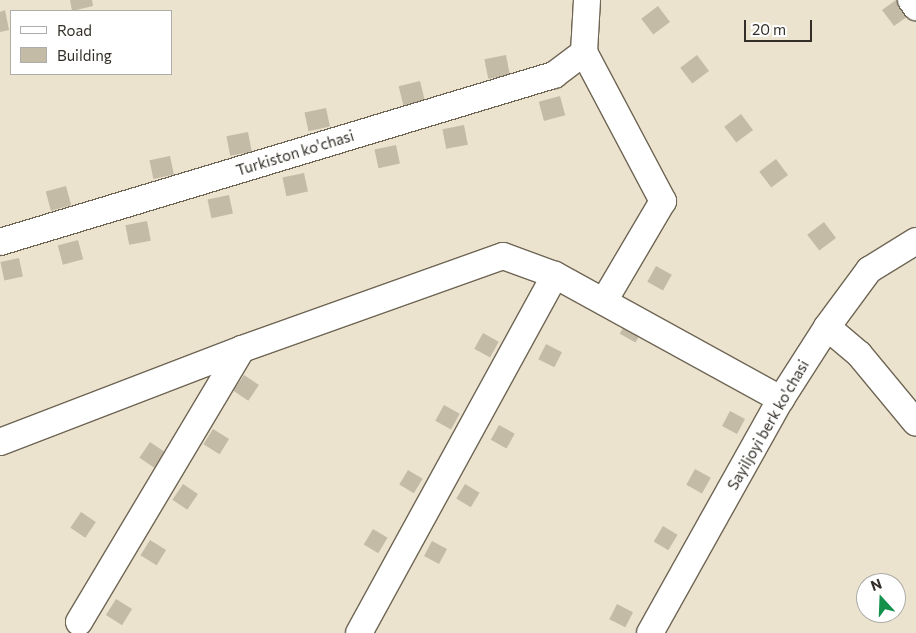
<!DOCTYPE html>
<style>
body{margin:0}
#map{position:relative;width:916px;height:633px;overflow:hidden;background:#ece3ce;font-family:Commissioner,sans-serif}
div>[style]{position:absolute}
.building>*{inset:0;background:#c4bba7;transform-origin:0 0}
.roads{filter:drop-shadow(1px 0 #6f6655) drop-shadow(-1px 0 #6f6655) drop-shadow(0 1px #6f6655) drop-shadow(0 -1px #6f6655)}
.minor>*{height:26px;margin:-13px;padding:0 13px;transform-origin:13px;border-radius:13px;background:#fff}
span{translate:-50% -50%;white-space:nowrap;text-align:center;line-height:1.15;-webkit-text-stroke:5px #fff;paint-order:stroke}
.street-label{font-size:15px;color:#332f28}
.legend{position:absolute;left:10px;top:10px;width:162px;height:65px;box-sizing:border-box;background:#fff;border:1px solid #adaca9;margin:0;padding:6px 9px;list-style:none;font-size:15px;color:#332f28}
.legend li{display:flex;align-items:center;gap:10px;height:25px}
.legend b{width:25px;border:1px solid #adaca9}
.north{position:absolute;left:856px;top:573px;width:50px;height:50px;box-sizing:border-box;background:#fff;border:1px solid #adaca9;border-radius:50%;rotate:340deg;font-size:14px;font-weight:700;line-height:20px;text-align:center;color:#332f28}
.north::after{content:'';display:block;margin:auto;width:18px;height:22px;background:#12904c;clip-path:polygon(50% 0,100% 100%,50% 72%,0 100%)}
.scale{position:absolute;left:744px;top:20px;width:68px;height:22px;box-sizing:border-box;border:2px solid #332f28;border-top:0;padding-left:6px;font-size:15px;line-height:18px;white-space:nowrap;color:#332f28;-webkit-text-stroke:4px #fff;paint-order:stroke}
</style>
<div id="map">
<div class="building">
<div style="clip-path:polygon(70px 0,92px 0,93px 6px,72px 11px)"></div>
<div style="clip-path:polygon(896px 0,901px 0,911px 14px,894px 26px,882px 10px)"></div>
<div style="left:658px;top:6px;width:20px;height:21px;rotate:53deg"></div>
<div style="clip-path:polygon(5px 10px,9px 30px,0 32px,0 12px)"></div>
<div style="left:506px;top:55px;width:20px;height:22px;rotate:79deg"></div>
<div style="left:697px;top:55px;width:20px;height:21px;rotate:53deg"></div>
<div style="left:420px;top:81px;width:21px;height:22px;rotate:76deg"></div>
<div style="left:560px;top:96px;width:20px;height:22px;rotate:75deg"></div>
<div style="left:326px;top:108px;width:19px;height:22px;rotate:78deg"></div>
<div style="left:741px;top:114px;width:20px;height:21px;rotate:53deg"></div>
<div style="left:464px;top:125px;width:20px;height:22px;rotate:79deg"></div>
<div style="left:248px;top:132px;width:20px;height:22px;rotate:79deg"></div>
<div style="left:396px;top:145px;width:19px;height:22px;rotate:78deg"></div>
<div style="left:170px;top:156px;width:19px;height:21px;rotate:78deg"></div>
<div style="left:776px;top:159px;width:20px;height:21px;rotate:53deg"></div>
<div style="left:304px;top:173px;width:19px;height:22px;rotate:78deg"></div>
<div style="left:66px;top:186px;width:20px;height:21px;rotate:75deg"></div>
<div style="left:229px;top:195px;width:19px;height:22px;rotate:78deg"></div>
<div style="left:147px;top:221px;width:20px;height:22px;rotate:79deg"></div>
<div style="left:824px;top:222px;width:20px;height:21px;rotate:53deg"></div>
<div style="left:78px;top:240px;width:20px;height:21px;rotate:75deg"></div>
<div style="left:19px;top:258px;width:19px;height:19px;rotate:78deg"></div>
<div style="left:656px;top:266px;width:18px;height:18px;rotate:29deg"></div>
<div style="left:628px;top:319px;width:18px;height:17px;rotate:29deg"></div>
<div style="left:483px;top:333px;width:18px;height:18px;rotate:29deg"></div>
<div style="left:546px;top:344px;width:18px;height:17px;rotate:27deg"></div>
<div style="left:244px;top:375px;width:18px;height:19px;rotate:34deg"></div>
<div style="left:444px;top:405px;width:18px;height:18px;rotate:29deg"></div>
<div style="left:730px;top:411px;width:17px;height:17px;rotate:28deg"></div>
<div style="left:499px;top:425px;width:18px;height:17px;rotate:29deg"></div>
<div style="left:213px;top:429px;width:19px;height:18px;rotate:32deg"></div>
<div style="left:150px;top:442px;width:18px;height:19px;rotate:34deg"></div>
<div style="left:695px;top:469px;width:18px;height:18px;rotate:29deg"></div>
<div style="left:408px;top:470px;width:17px;height:17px;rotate:31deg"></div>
<div style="left:183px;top:484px;width:18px;height:19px;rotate:34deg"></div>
<div style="left:465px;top:484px;width:17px;height:17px;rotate:31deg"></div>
<div style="left:81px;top:512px;width:18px;height:19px;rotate:34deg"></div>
<div style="left:663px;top:526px;width:17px;height:18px;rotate:31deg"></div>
<div style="left:373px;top:529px;width:17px;height:18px;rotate:31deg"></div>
<div style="left:150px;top:540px;width:19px;height:18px;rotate:32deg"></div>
<div style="left:432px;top:541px;width:17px;height:17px;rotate:28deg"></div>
<div style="left:116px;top:599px;width:19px;height:19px;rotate:32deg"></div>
<div style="left:617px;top:604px;width:18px;height:17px;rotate:27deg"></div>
</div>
<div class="roads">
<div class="minor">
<div style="left:587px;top:0;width:52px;rotate:93.3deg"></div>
<div style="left:584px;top:52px;width:169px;rotate:62.1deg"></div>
<div style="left:663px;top:201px;width:116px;rotate:120.5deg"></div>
<div style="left:911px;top:0;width:9px;rotate:54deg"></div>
<div style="left:0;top:242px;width:579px;rotate:-16.78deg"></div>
<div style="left:554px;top:75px;width:38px;rotate:-37deg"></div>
<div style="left:827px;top:327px;width:42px;rotate:40.2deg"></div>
<div style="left:859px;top:354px;width:89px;rotate:50.4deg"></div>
<div style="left:0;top:442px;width:259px;rotate:-21deg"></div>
<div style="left:79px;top:622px;width:318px;rotate:-59.2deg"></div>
<div style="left:242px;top:349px;width:277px;rotate:-19.6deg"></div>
<div style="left:503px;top:256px;width:55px;rotate:20.1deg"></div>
<div style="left:555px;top:275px;width:258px;rotate:28.8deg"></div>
<div style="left:359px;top:633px;width:408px;rotate:-61.3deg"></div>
<div style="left:650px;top:633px;width:268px;rotate:-60.8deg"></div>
<div style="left:781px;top:399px;width:85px;rotate:-57.4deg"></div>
<div style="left:827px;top:327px;width:71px;rotate:-53.6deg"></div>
<div style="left:869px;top:270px;width:55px;rotate:-31.7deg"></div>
</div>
</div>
<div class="street-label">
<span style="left:295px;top:153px;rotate:-17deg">Turkiston ko'chasi</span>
<span style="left:768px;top:425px;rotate:-60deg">Sayiljoyi berk ko'chasi</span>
</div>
<ul class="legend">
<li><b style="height:6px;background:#fff"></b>Road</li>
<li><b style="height:14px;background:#c4bba7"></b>Building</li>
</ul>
<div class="north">N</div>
<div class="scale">20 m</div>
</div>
